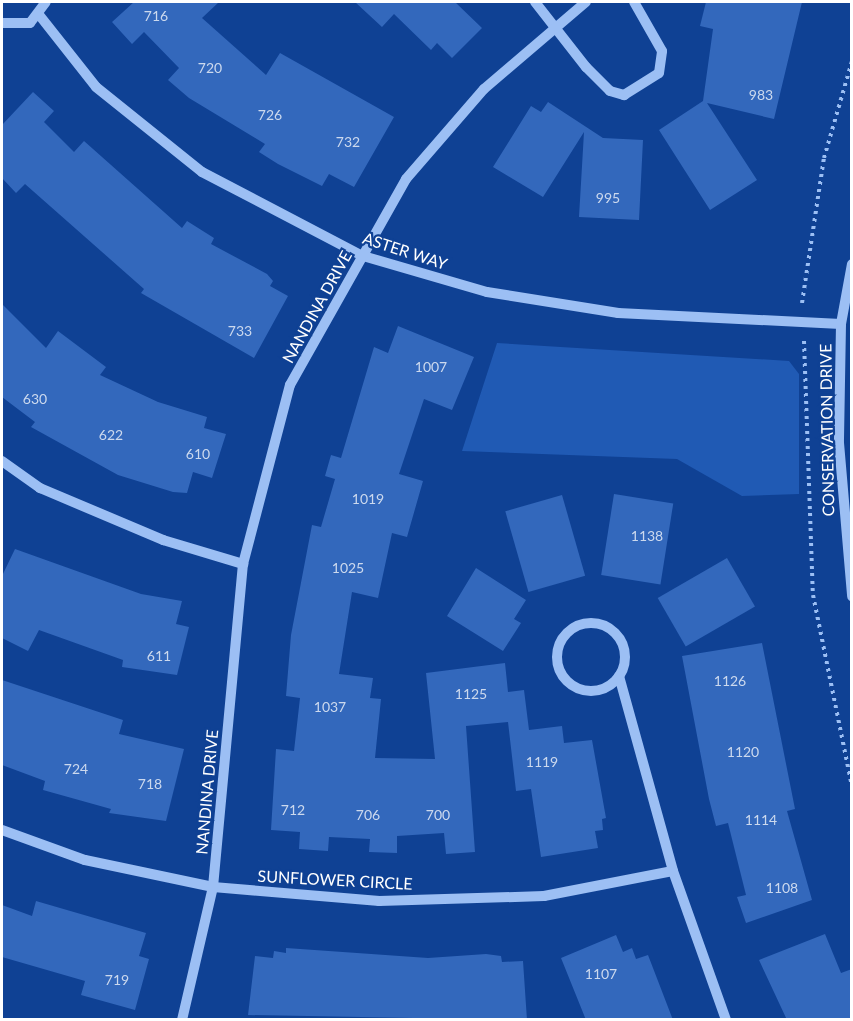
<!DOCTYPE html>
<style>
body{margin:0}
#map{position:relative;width:853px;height:1021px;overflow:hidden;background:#0f4194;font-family:Lato,sans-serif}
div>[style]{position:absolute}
.green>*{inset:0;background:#205ab4}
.building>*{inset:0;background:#3368bc;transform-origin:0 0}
.path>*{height:4px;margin-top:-2px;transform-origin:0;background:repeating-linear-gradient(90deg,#9cbff4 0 3px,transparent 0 7.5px)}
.minor>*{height:10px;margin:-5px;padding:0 5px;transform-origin:5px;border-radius:5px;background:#9cbff4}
.minor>.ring{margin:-5px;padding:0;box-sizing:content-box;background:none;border:10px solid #9cbff4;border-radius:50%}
span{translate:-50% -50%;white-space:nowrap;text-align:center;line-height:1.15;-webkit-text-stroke:4.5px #0f4194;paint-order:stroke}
.number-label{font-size:14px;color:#ccd9ee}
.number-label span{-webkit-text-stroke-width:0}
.street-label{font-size:16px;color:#fff}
.frame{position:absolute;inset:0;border:3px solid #fff;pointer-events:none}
</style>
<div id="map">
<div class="green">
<div style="clip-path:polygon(497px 343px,789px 361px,799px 374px,799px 494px,742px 496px,677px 459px,462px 451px)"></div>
</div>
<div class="building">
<div style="clip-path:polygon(134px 2px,219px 2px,202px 18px,266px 75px,280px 53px,394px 117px,354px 187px,329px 174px,322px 186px,278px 164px,259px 152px,265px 144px,189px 98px,168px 80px,179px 68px,144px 32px,132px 44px,112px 22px)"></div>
<div style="clip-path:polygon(355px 2px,455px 2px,482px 28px,452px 58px,437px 43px,431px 50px,394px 14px,382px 27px)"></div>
<div style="clip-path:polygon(706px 2px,802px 2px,774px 119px,707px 103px,757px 180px,710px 210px,659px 130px,703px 101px,713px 29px,700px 26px)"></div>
<div style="clip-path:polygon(33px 92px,54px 111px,44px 122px,74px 152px,84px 141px,182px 228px,187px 221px,214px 238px,211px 244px,267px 274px,273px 281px,270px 286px,288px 296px,254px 358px,141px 293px,144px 289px,25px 184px,16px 193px,2px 178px,2px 125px)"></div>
<div style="clip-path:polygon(548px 102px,603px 138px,643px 140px,639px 220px,579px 217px,584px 132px,543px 197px,493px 167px,531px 106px,541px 112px)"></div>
<div style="clip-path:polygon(2px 304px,46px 348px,58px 331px,106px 367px,100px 375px,158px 402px,207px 417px,204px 428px,226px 434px,212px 478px,193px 472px,187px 493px,173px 492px,118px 475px,31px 427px,35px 422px,2px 397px)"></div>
<div style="clip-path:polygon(398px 326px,474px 357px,452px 410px,424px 399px,399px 474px,423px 481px,407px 537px,392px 533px,378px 598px,352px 592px,339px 674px,373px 678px,370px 698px,381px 699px,375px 758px,435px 759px,426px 673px,505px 663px,508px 692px,524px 690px,529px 730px,562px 726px,564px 743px,592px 740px,606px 818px,602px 819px,603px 830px,595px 831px,598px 848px,541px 857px,531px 789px,516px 791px,508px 722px,466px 726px,475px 852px,446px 854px,444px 833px,397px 836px,397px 853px,369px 852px,370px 839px,329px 837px,328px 851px,299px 849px,300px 832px,271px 830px,276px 749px,294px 751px,300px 698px,286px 696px,291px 635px,312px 525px,321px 527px,335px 479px,325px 476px,331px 455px,341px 458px,374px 347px,388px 353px)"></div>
<div style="left:614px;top:494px;width:60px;height:82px;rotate:9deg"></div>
<div style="left:562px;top:495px;width:84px;height:59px;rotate:74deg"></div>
<div style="clip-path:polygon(15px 549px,141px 594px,182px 601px,176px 624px,189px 627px,177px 675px,122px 667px,123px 660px,39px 630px,28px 651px,2px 638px,2px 576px)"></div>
<div style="left:727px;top:558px;width:56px;height:80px;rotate:60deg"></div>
<div style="clip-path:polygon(476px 568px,526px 600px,514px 619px,521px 623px,503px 651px,447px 616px)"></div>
<div style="clip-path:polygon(762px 643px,795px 809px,787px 811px,812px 900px,746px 923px,737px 897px,746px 895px,728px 823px,716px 826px,709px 799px,682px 656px)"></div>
<div style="clip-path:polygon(2px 680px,123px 720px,119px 734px,184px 749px,166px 821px,109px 813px,111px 809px,43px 790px,45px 781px,2px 765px)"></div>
<div style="clip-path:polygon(36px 901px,146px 933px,139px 956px,149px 959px,135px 1010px,81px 995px,85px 981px,2px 957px,2px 905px,32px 916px)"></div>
<div style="clip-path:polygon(825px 934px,841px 973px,852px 969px,852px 1020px,787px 1020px,759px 960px)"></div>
<div style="clip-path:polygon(616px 935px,623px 952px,632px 948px,636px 959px,648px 955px,673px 1020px,586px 1020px,561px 958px)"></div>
<div style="clip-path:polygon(286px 948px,428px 958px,486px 954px,501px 956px,502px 962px,523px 961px,527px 1020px,248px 1015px,255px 956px,273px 958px,274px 951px,286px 953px)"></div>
</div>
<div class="path">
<div style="left:802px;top:303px;width:147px;rotate:-81.4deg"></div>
<div style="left:824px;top:158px;width:101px;rotate:-73.9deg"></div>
<div style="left:804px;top:341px;width:254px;rotate:88deg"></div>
<div style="left:813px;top:595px;width:195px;rotate:78.5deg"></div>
</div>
<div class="minor">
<div style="left:535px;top:2px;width:83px;rotate:51.9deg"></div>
<div style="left:586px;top:67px;width:34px;rotate:45deg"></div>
<div style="left:610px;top:91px;width:15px;rotate:16deg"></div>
<div style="left:624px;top:95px;width:41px;rotate:-32.2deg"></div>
<div style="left:659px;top:73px;width:22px;rotate:-82deg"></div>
<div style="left:662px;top:51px;width:56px;rotate:-119.7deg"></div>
<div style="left:40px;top:16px;width:90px;rotate:51.7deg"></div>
<div style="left:96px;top:87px;width:136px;rotate:38.7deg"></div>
<div style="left:202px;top:172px;width:182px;rotate:27.6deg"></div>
<div style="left:363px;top:256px;width:129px;rotate:16.2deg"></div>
<div style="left:487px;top:292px;width:133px;rotate:9.1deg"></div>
<div style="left:618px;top:313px;width:223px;rotate:2.8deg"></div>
<div style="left:2px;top:23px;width:28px"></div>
<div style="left:30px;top:23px;width:26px;rotate:-53deg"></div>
<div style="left:852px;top:264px;width:61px;rotate:100.4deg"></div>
<div style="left:841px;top:324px;width:119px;rotate:91deg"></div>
<div style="left:839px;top:443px;width:154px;rotate:85.1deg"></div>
<div style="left:2px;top:461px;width:47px;rotate:35.4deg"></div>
<div style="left:40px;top:488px;width:134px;rotate:22.9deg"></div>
<div style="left:163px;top:540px;width:84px;rotate:16.7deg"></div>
<div class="ring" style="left:557px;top:623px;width:58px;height:58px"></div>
<div style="left:619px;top:676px;width:202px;rotate:74.5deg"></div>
<div style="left:673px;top:871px;width:158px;rotate:70.4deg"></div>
<div style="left:2px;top:830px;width:88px;rotate:19.9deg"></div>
<div style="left:85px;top:860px;width:131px;rotate:11.9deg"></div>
<div style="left:213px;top:887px;width:167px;rotate:4.8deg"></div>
<div style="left:379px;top:901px;width:165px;rotate:-1.7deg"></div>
<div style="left:544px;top:896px;width:131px;rotate:-11deg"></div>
<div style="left:182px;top:1020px;width:137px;rotate:-76.9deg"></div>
<div style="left:213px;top:887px;width:324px;rotate:-84.7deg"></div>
<div style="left:243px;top:564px;width:185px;rotate:-75.3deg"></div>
<div style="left:290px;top:385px;width:236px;rotate:-60.6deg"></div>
<div style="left:406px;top:179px;width:119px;rotate:-49.1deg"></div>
<div style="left:484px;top:89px;width:134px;rotate:-40.5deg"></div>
</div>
<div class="number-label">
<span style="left:156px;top:16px">716</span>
<span style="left:210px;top:68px">720</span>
<span style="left:761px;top:95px">983</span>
<span style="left:270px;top:115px">726</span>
<span style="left:348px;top:142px">732</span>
<span style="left:608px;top:198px">995</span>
<span style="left:240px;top:331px">733</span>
<span style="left:431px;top:367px">1007</span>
<span style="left:35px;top:399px">630</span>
<span style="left:111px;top:435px">622</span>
<span style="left:198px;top:454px">610</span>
<span style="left:368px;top:499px">1019</span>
<span style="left:647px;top:536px">1138</span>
<span style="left:348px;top:568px">1025</span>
<span style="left:159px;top:656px">611</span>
<span style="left:730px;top:681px">1126</span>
<span style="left:471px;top:694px">1125</span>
<span style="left:330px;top:707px">1037</span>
<span style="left:743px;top:752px">1120</span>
<span style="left:542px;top:762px">1119</span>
<span style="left:76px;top:769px">724</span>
<span style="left:150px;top:784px">718</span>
<span style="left:293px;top:810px">712</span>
<span style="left:368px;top:815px">706</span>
<span style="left:438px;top:815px">700</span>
<span style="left:761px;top:820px">1114</span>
<span style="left:782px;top:888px">1108</span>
<span style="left:601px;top:974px">1107</span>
<span style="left:117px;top:980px">719</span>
</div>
<div class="street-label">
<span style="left:405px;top:251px;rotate:18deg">ASTER WAY</span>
<span style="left:317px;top:307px;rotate:-61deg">NANDINA DRIVE</span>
<span style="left:827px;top:430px;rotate:-91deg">CONSERVATION DRIVE</span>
<span style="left:207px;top:792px;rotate:-85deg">NANDINA DRIVE</span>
<span style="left:335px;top:880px;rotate:3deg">SUNFLOWER CIRCLE</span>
</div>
<div class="frame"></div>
</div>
